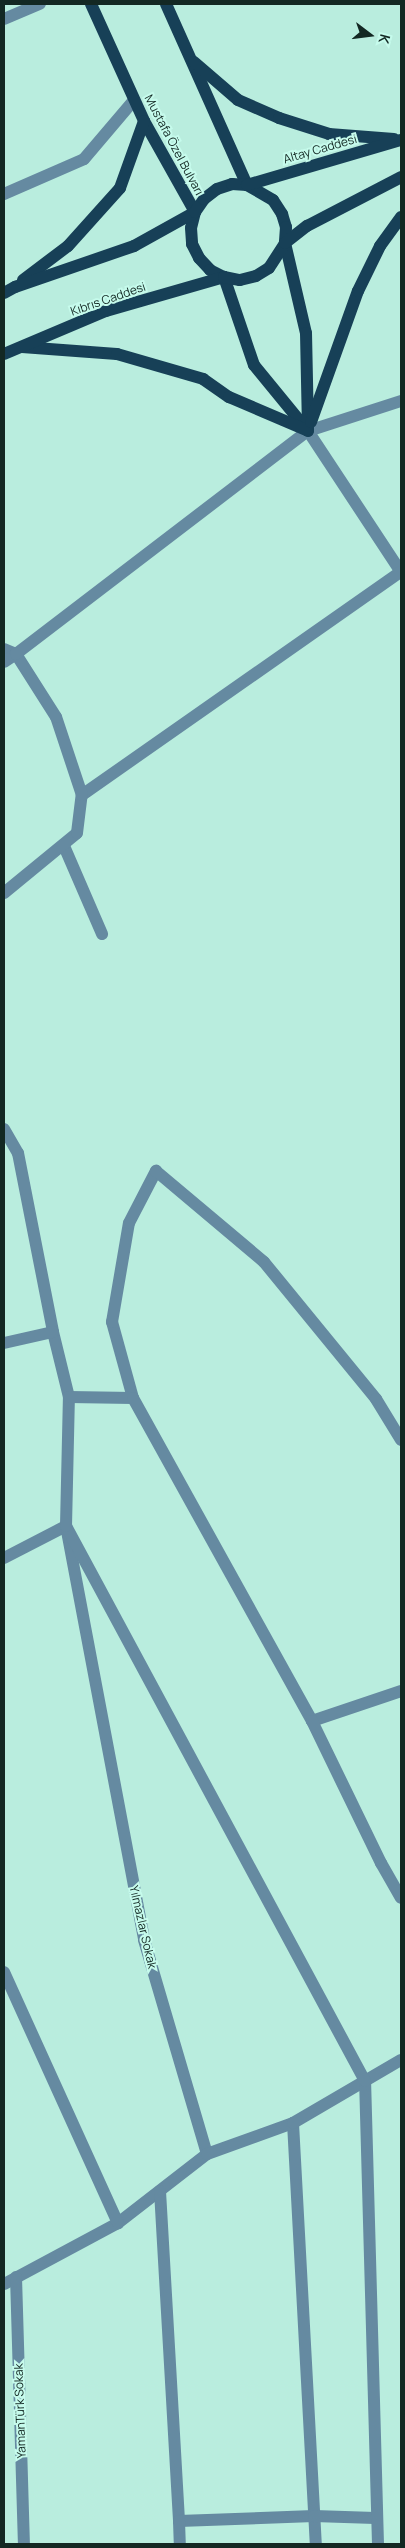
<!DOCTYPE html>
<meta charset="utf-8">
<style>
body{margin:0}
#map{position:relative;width:405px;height:2548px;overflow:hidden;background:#b9edde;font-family:Manrope,sans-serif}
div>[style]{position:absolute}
.minor>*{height:12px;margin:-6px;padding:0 6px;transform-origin:6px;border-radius:6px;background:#658aa1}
.major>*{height:12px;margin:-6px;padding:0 6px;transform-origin:6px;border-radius:6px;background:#174057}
span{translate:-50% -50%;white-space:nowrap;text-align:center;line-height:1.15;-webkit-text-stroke:4px #c6fbec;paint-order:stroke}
.street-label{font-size:12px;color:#132823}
.frame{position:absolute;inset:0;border:5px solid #132823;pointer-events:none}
.north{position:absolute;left:345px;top:10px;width:50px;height:50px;-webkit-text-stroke:4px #c6fbec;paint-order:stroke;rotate:105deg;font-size:14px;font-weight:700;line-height:20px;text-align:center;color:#132823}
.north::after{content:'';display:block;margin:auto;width:18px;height:22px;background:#132823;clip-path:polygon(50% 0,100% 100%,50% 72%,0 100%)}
</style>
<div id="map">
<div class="minor">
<div style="left:4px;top:19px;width:39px;rotate:-23deg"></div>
<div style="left:4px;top:194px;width:87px;rotate:-23.6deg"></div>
<div style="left:84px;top:159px;width:77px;rotate:-49.7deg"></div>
<div style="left:308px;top:431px;width:169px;rotate:56.6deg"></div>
<div style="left:4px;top:649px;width:13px;rotate:23deg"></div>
<div style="left:16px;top:654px;width:14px;rotate:146deg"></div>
<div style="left:82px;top:795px;width:388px;rotate:-35deg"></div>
<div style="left:64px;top:846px;width:96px;rotate:66.6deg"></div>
<div style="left:4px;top:893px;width:94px;rotate:-39.4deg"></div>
<div style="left:77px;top:833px;width:38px;rotate:-83deg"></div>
<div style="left:82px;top:795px;width:82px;rotate:-108.4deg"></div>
<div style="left:56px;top:717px;width:75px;rotate:-122.4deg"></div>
<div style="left:16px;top:654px;width:367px;rotate:-37.4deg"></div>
<div style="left:308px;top:431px;width:98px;rotate:-17.9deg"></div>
<div style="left:4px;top:1129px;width:28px;rotate:60deg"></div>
<div style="left:18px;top:1153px;width:182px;rotate:78.9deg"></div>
<div style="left:53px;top:1332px;width:67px;rotate:76.2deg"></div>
<div style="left:4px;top:1343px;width:50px;rotate:-12.7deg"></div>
<div style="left:133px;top:1398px;width:79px;rotate:-105.4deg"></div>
<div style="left:112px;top:1322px;width:100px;rotate:-80.3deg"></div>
<div style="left:129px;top:1223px;width:59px;rotate:-62.6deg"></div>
<div style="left:156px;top:1171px;width:141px;rotate:40.1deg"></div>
<div style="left:264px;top:1262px;width:177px;rotate:50.7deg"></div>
<div style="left:376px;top:1399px;width:48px;rotate:58.6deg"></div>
<div style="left:4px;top:1558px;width:70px;rotate:-27.3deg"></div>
<div style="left:66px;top:1526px;width:421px;rotate:79.3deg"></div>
<div style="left:144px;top:1940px;width:223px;rotate:73.6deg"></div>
<div style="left:207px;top:2154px;width:113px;rotate:142.2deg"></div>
<div style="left:118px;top:2223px;width:129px;rotate:151.8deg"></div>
<div style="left:312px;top:1721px;width:94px;rotate:-18.6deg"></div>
<div style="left:4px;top:1972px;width:276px;rotate:65.6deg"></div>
<div style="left:293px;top:2123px;width:422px;rotate:86.9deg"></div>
<div style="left:207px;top:2154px;width:91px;rotate:-19.8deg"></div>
<div style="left:293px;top:2123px;width:125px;rotate:-30.3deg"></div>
<div style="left:160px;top:2191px;width:331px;rotate:86.7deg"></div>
<div style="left:179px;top:2521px;width:135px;rotate:-2.1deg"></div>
<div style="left:314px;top:2516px;width:61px;rotate:1.9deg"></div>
<div style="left:16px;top:2277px;width:267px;rotate:88.3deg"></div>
<div style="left:179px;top:2521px;width:23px;rotate:88deg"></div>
<div style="left:378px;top:2544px;width:463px;rotate:-91.6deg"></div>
<div style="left:365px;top:2081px;width:630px;rotate:-118.31deg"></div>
<div style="left:66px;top:1526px;width:129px;rotate:-88.7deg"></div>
<div style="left:69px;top:1397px;width:64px;rotate:0.9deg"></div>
<div style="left:133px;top:1398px;width:369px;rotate:61deg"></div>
<div style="left:312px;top:1721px;width:158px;rotate:64.1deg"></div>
<div style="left:381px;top:1863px;width:40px;rotate:60.3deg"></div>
</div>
<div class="major">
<div style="left:91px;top:4px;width:128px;rotate:65.6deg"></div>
<div style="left:144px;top:121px;width:104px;rotate:60.7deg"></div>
<div style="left:195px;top:212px;width:16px;rotate:104deg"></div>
<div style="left:191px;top:228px;width:16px;rotate:86deg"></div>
<div style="left:192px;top:244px;width:16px;rotate:63deg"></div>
<div style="left:199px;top:258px;width:16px;rotate:47deg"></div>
<div style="left:210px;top:270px;width:16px;rotate:27deg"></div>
<div style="left:224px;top:277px;width:93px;rotate:71.2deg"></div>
<div style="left:254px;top:365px;width:85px;rotate:50.7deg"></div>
<div style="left:166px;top:4px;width:198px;rotate:65.9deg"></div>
<div style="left:247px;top:185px;width:30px;rotate:30deg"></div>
<div style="left:273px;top:200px;width:17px;rotate:57deg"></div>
<div style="left:282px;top:214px;width:14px;rotate:73deg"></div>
<div style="left:286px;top:227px;width:16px;rotate:94deg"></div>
<div style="left:285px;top:243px;width:92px;rotate:76.9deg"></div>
<div style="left:306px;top:333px;width:98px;rotate:88.8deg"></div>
<div style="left:194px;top:62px;width:58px;rotate:40.8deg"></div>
<div style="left:238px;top:100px;width:45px;rotate:23.7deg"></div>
<div style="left:279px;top:118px;width:52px;rotate:17.7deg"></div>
<div style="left:329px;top:134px;width:65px;rotate:4.4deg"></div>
<div style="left:23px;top:280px;width:56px;rotate:-37.1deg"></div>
<div style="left:68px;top:246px;width:78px;rotate:-48.1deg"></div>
<div style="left:120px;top:188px;width:71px;rotate:-70.3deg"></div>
<div style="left:4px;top:293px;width:13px;rotate:-29deg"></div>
<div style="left:15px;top:287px;width:126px;rotate:-19deg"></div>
<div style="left:134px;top:246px;width:70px;rotate:-29.1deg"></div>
<div style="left:195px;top:212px;width:16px;rotate:-55deg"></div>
<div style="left:204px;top:199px;width:16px;rotate:-38deg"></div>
<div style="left:217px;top:189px;width:16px;rotate:-18deg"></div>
<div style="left:232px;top:184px;width:15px;rotate:4deg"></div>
<div style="left:247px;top:185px;width:160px;rotate:-16.3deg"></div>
<div style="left:22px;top:347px;width:95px;rotate:4.2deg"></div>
<div style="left:117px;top:354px;width:90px;rotate:16.2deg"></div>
<div style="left:203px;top:379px;width:32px;rotate:35deg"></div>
<div style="left:229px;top:397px;width:84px;rotate:23.2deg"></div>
<div style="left:4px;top:354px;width:111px;rotate:-22.9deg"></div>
<div style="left:106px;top:311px;width:123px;rotate:-16.1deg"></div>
<div style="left:224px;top:277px;width:16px;rotate:11deg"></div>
<div style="left:240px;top:280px;width:16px;rotate:-14deg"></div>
<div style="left:256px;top:276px;width:15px;rotate:-32deg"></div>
<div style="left:269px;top:268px;width:30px;rotate:-57deg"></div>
<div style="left:285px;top:243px;width:28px;rotate:-38deg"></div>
<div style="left:307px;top:226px;width:106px;rotate:-27.5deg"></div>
<div style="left:311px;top:422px;width:139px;rotate:-70.3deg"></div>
<div style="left:358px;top:291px;width:50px;rotate:-63.9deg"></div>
<div style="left:380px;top:246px;width:36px;rotate:-54deg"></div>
</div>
<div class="street-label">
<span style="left:174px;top:145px;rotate:62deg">Mustafa Özel Bulvarı</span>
<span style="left:320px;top:149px;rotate:-16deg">Altay Caddesi</span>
<span style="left:108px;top:299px;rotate:-19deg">Kıbrıs Caddesi</span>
<span style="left:143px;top:1927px;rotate:77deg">Yılmazlar Sokak</span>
<span style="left:20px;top:2411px;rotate:-92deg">YamanTürk Sokak</span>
</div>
<div class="frame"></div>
<div class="north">K</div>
</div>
